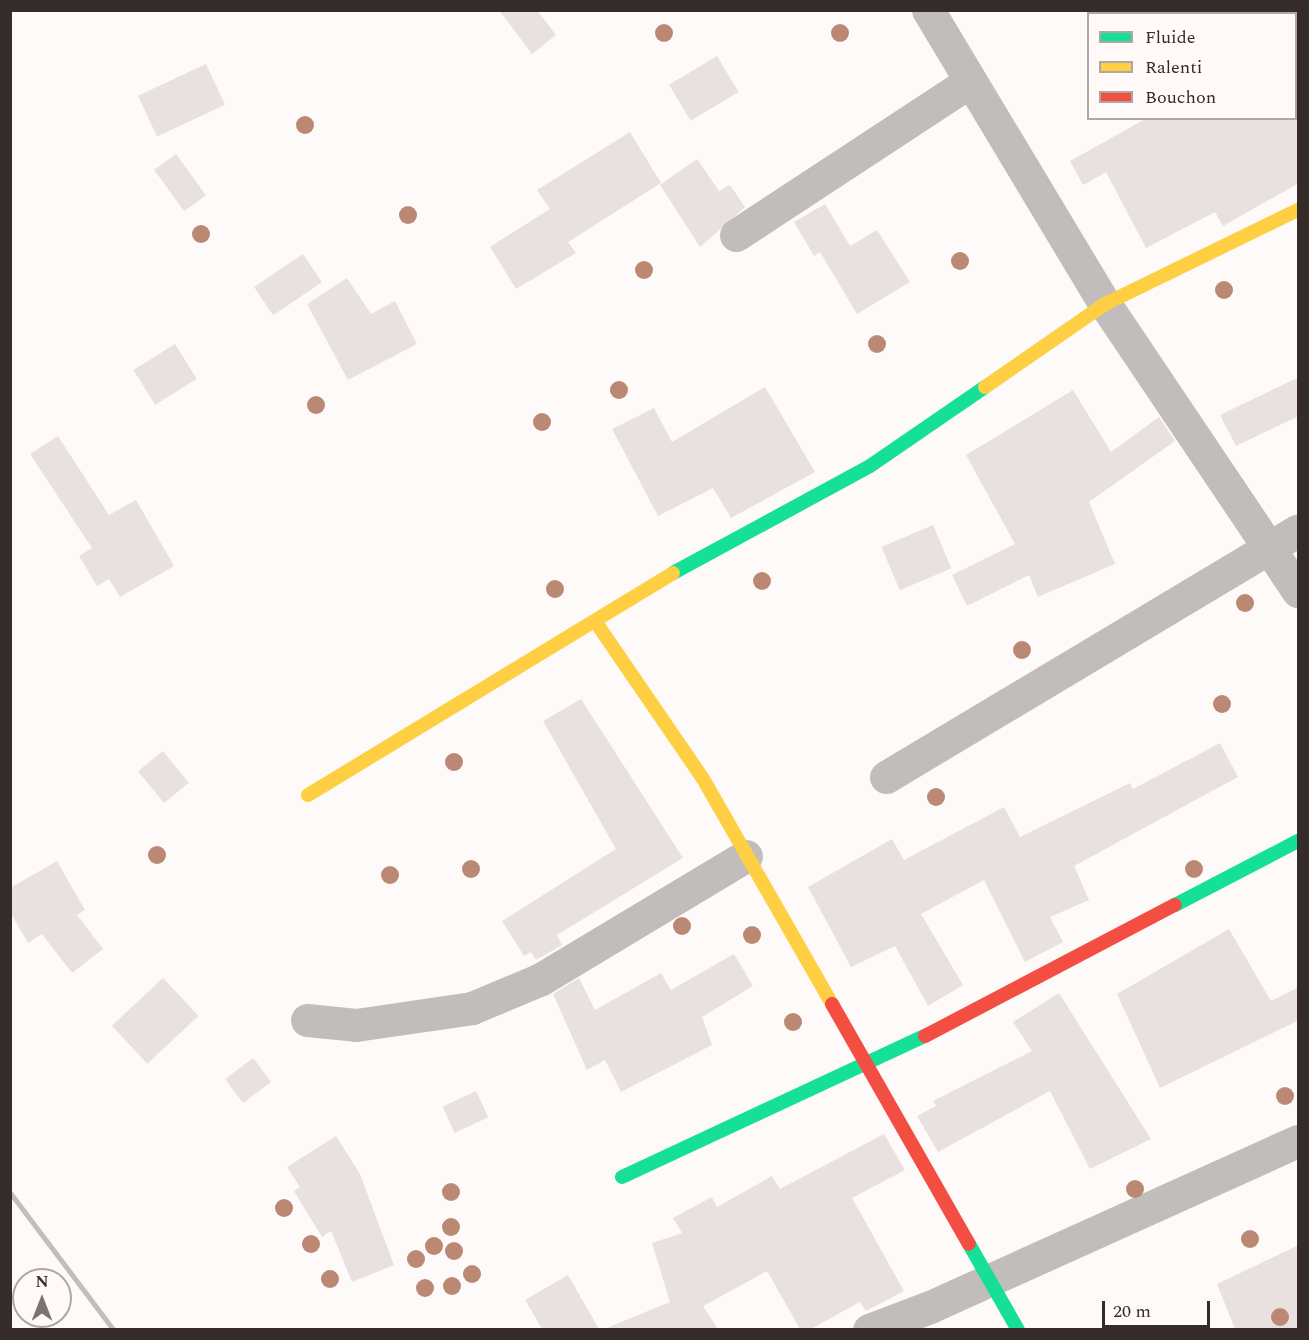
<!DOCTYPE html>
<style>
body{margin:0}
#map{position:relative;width:1309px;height:1340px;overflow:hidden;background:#fefaf9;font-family:Spectral,serif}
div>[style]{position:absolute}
.building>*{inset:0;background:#e8e1df;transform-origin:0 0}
.street>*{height:33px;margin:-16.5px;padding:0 16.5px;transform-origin:16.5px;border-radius:16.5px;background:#c1bdbc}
.fast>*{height:14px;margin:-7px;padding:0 7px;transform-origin:7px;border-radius:7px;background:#16e098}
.slow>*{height:14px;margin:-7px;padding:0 7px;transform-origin:7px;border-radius:7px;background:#ffcf43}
.jam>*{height:14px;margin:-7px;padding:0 7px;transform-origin:7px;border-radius:7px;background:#f24e42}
.rail>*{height:4.5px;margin:-2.25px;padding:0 2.25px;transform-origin:2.25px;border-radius:2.25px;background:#c2bebd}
.trees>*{width:18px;height:18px;margin:-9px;border-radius:50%;background:#bb8973}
span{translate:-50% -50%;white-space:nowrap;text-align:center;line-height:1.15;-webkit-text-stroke:4.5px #fff9f8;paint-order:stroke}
.frame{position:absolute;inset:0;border:12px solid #352b28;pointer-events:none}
.legend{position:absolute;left:1087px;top:12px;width:210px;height:108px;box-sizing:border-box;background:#fff9f8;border:2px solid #aea7a5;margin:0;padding:8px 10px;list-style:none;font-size:18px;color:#352b28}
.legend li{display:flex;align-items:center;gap:12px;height:30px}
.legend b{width:30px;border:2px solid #aea7a5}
.north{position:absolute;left:12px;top:1268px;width:60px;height:60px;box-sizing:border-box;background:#fff9f8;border:2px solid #aea7a5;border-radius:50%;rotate:0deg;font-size:16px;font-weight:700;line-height:24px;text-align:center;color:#352b28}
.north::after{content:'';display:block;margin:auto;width:21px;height:27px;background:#7b7371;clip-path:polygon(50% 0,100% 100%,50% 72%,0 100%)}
.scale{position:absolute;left:1102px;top:1301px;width:108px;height:27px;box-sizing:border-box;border:3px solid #352b28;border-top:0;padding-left:8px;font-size:18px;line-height:21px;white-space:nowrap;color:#352b28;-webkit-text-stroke:4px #fff9f8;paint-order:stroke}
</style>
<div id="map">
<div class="building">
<div style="clip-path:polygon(499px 10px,537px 10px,556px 35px,532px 54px)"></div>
<div style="left:717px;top:56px;width:42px;height:56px;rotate:59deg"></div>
<div style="left:206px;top:64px;width:45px;height:75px;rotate:65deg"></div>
<div style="clip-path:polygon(1147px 118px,1299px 118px,1299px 183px,1223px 226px,1215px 212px,1146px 248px,1106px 172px,1083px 185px,1070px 161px)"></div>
<div style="clip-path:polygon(630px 132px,661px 183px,568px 242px,576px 253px,516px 289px,490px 247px,550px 209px,537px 190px)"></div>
<div style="left:176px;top:154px;width:51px;height:27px;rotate:54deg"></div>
<div style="clip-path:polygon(697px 159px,719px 191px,730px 185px,745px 207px,700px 247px,660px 185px)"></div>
<div style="clip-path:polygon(825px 204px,850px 246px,877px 230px,910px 282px,857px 314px,820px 252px,814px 256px,794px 222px)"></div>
<div style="left:303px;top:254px;width:34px;height:59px;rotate:56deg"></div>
<div style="clip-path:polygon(347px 278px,371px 314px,395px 301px,417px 344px,348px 380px,307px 304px)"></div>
<div style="left:175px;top:344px;width:41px;height:49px;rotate:58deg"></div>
<div style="clip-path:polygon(1299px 377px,1299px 416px,1236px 446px,1220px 415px)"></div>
<div style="clip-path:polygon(765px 387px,815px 472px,731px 518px,713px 488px,658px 516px,612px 429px,654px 408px,672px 442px)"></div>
<div style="clip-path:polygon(1073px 390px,1111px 452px,1159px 417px,1175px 441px,1089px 502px,1115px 564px,1038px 597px,1029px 575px,967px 606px,952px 575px,1015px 544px,966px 455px)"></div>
<div style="clip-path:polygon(58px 436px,109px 515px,136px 500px,174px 566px,120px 597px,109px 579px,97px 586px,79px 556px,92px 548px,30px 454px)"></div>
<div style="left:933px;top:525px;width:47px;height:56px;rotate:67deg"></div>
<div style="clip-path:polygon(581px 699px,683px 858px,557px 935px,562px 945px,536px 960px,531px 952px,524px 956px,502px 921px,616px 849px,543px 721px)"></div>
<div style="clip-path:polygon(1220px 743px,1238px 777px,1074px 866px,1089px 900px,1050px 917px,1063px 942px,1025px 962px,984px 880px,921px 914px,963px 985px,928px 1006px,895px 946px,851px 967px,808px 887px,892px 839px,904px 860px,1004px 807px,1020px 837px,1130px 783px,1133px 789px)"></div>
<div style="left:163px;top:751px;width:41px;height:32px;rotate:51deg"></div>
<div style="clip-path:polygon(57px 861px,85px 910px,77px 915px,103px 949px,72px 973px,42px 934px,28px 943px,10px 912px,10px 888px)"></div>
<div style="clip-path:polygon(1229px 929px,1271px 1001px,1299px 987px,1299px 1020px,1160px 1088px,1117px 994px)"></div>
<div style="clip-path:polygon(734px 954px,753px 986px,702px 1017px,712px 1045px,621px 1092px,605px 1060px,587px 1070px,553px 994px,579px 978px,595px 1010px,661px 973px,671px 990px)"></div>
<div style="left:163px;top:978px;width:52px;height:70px;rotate:47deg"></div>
<div style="clip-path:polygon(1059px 993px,1151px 1139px,1090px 1169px,1050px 1091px,938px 1152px,917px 1116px,936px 1106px,933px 1101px,1032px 1051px,1013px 1022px)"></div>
<div style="left:253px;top:1058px;width:30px;height:35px;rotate:53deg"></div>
<div style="left:476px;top:1091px;width:29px;height:37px;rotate:65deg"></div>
<div style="clip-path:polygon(884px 1134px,905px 1170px,852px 1198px,904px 1291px,866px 1311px,860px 1302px,811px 1329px,800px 1329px,767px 1271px,703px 1306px,718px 1329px,604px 1329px,670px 1302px,652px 1243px,682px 1233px,673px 1218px,712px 1197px,717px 1207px,772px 1176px,780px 1189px)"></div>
<div style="clip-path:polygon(336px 1136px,360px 1174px,394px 1265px,352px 1282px,331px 1231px,322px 1237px,294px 1191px,300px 1187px,287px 1167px)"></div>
<div style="clip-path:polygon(1299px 1245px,1299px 1329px,1235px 1329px,1217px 1284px)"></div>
<div style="clip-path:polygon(568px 1275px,599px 1329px,542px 1329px,525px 1300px)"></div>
</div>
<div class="street">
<div style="left:928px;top:10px;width:343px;rotate:59deg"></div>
<div style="left:1105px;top:304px;width:346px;rotate:56.1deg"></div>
<div style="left:736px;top:235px;width:277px;rotate:-33.3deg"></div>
<div style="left:886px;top:777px;width:480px;rotate:-30.9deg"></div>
<div style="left:307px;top:1020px;width:49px;rotate:5.8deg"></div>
<div style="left:356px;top:1025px;width:117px;rotate:-8.3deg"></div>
<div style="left:472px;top:1008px;width:75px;rotate:-22.8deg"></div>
<div style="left:541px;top:979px;width:239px;rotate:-31deg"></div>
<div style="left:869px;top:1330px;width:65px;rotate:-20.7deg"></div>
<div style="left:930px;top:1307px;width:404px;rotate:-24.3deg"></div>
</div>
<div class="fast">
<div style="left:673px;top:573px;width:224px;rotate:-28.5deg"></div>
<div style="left:870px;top:466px;width:140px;rotate:-34.5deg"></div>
<div style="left:1175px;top:905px;width:139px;rotate:-27.5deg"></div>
<div style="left:622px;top:1177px;width:334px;rotate:-25deg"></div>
<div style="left:969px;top:1244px;width:99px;rotate:60.3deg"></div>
</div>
<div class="slow">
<div style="left:985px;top:387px;width:146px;rotate:-34.7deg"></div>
<div style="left:1105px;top:304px;width:215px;rotate:-26deg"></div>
<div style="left:595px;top:621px;width:189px;rotate:55.6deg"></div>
<div style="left:702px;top:777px;width:262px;rotate:60.2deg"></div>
<div style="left:308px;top:795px;width:427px;rotate:-31.3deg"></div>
</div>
<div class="jam">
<div style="left:832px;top:1004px;width:276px;rotate:60.3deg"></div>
<div style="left:925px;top:1036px;width:282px;rotate:-27.7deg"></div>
</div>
<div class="rail">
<div style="left:10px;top:1192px;width:173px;rotate:53deg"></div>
</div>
<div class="trees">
<div style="left:664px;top:33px"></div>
<div style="left:840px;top:33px"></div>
<div style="left:305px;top:125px"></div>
<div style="left:408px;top:215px"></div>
<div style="left:201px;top:234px"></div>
<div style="left:960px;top:261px"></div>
<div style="left:644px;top:270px"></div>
<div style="left:1224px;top:290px"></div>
<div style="left:877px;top:344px"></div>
<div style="left:619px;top:390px"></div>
<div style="left:316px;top:405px"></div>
<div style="left:542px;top:422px"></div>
<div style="left:762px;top:581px"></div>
<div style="left:555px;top:589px"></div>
<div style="left:1245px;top:603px"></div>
<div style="left:1022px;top:650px"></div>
<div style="left:1222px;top:704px"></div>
<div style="left:454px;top:762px"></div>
<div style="left:936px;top:797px"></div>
<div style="left:157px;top:855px"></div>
<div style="left:471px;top:869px"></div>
<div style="left:1194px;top:869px"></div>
<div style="left:390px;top:875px"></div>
<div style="left:682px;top:926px"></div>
<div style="left:752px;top:935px"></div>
<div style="left:793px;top:1022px"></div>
<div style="left:1285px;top:1096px"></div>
<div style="left:1135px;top:1189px"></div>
<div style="left:451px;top:1192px"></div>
<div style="left:284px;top:1208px"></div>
<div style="left:451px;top:1227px"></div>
<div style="left:1250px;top:1239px"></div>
<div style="left:311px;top:1244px"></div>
<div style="left:434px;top:1246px"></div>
<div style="left:454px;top:1251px"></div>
<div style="left:416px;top:1259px"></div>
<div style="left:472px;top:1274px"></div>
<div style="left:330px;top:1279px"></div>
<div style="left:452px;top:1286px"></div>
<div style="left:425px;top:1288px"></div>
<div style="left:1280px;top:1317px"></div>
</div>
<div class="frame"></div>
<ul class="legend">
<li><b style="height:8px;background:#16e098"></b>Fluide</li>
<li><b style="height:8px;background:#ffcf43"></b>Ralenti</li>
<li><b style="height:8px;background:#f24e42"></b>Bouchon</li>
</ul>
<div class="north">N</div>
<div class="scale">20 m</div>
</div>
